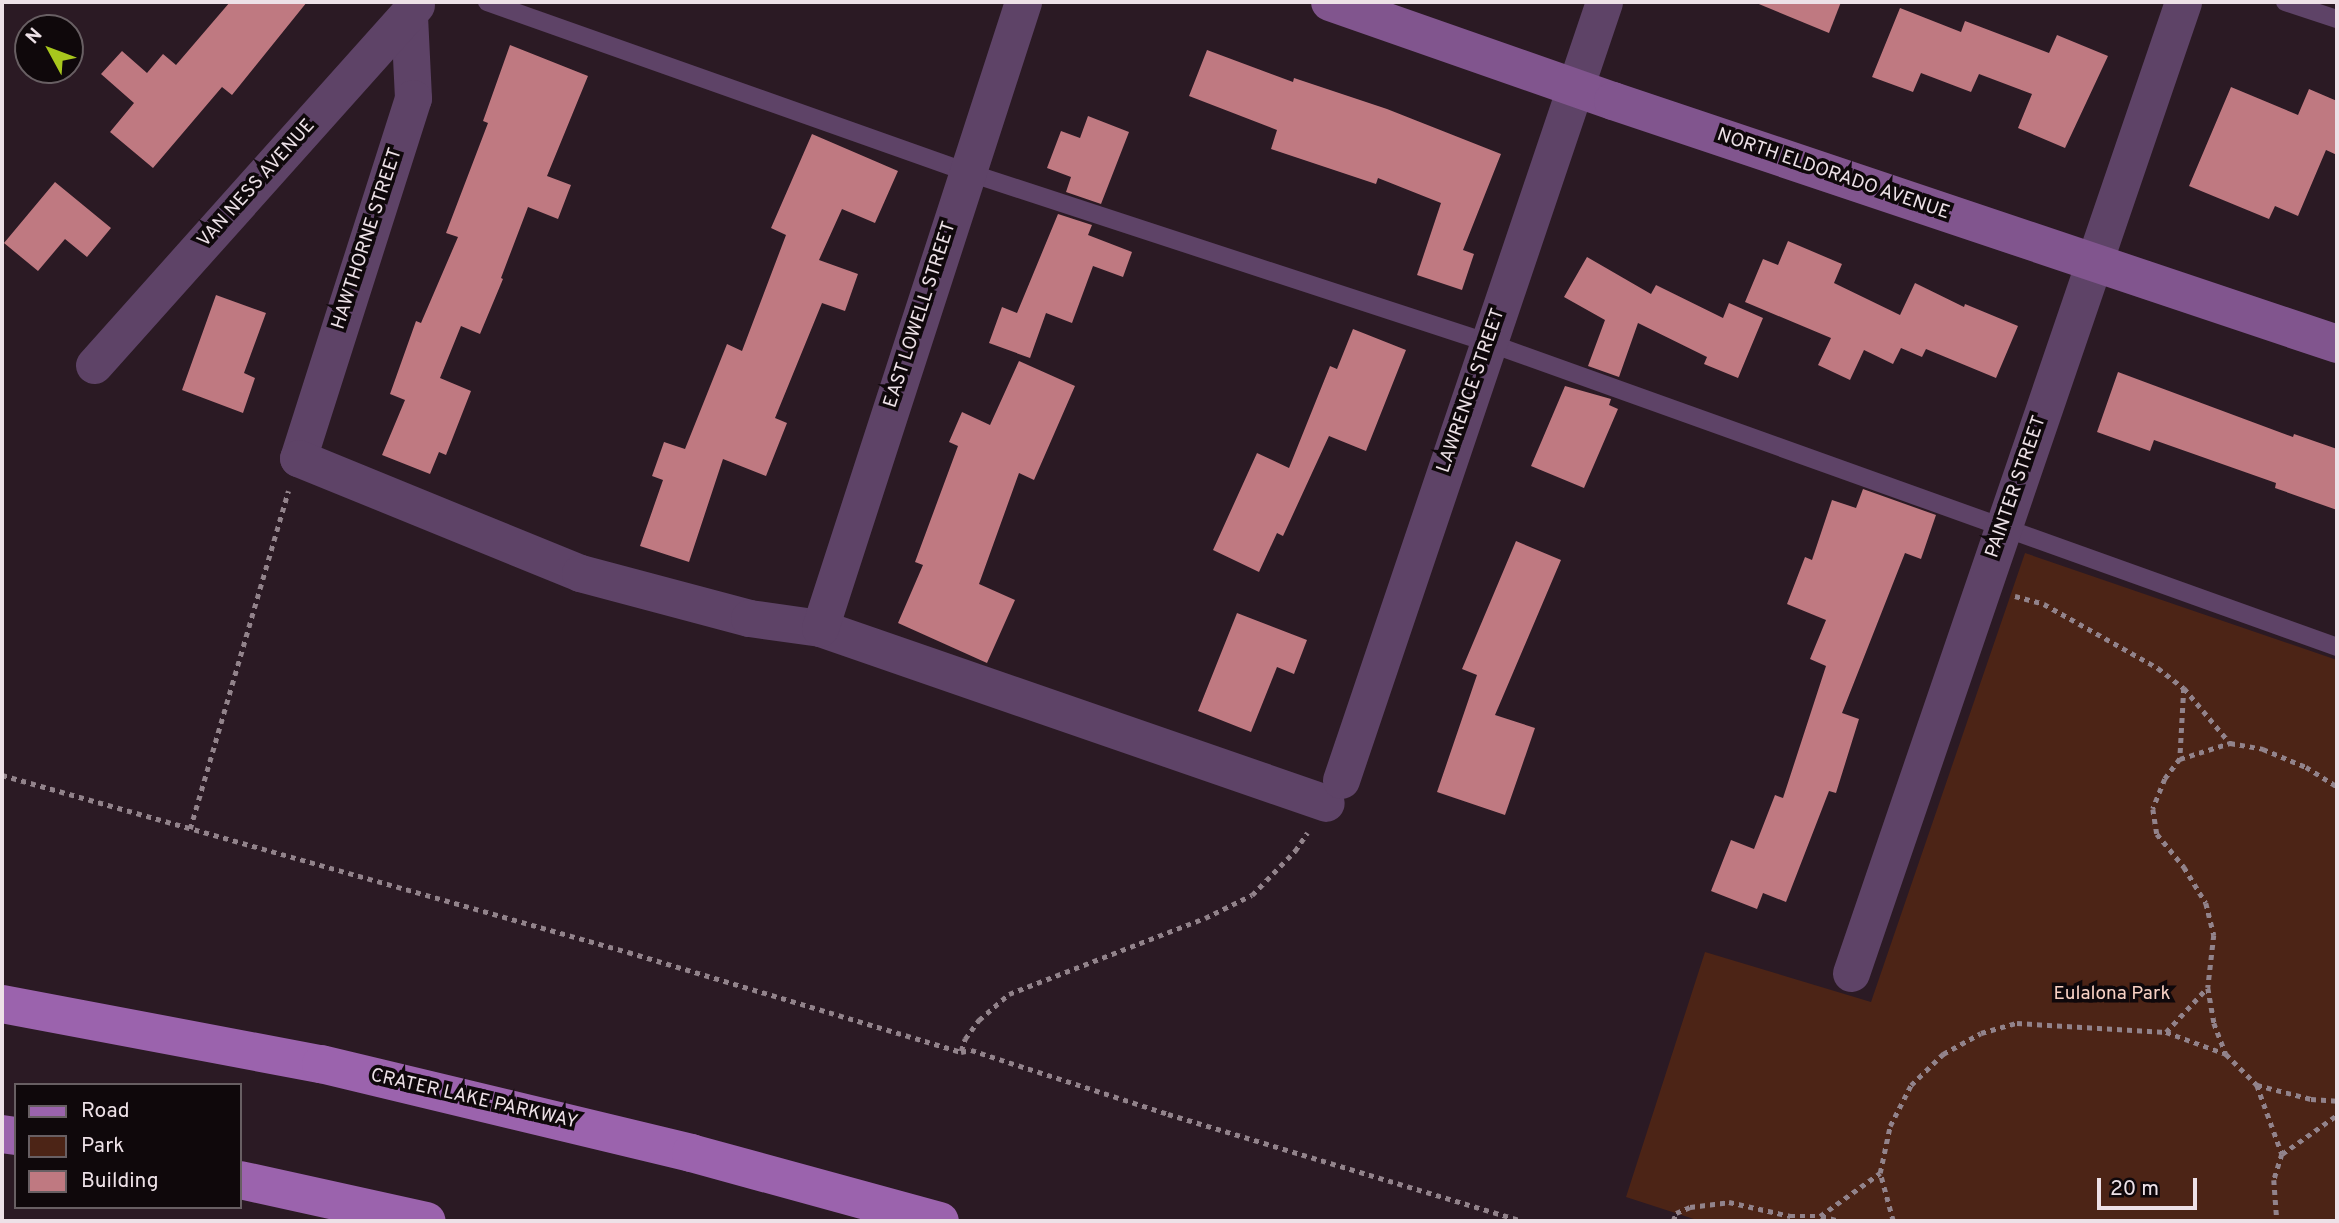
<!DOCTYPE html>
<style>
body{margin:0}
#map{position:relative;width:2339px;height:1223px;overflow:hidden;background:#2b1a24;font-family:Overpass,sans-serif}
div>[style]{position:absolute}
.green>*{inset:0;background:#4c2416}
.building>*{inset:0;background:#bf7981}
.path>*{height:4.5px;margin-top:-2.25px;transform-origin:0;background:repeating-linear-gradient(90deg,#92838b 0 5px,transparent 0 10px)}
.lane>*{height:18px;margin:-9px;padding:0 9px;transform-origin:9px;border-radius:9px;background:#5e4367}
.street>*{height:37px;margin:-18.5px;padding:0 18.5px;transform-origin:18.5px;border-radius:18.5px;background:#5e4367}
.secondary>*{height:38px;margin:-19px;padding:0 19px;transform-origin:19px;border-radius:19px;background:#81558e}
.primary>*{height:38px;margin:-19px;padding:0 19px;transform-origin:19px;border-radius:19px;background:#9b63ad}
span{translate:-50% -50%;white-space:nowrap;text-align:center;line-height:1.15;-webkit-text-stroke:7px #0f080b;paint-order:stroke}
.street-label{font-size:19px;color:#ede1e7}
.park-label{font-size:19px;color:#f8d1c4}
.frame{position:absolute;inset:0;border:4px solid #ede1e7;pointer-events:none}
.legend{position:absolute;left:14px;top:1083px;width:228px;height:126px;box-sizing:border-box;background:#0f080b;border:2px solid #685f63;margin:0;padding:9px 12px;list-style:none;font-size:21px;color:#ede1e7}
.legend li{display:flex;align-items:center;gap:14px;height:35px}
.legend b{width:35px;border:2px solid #685f63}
.north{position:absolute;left:14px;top:14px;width:70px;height:70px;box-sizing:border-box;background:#0f080b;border:2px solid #685f63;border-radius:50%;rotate:311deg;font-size:19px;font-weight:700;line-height:28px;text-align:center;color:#ede1e7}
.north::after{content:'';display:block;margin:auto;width:24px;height:32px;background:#a8c71d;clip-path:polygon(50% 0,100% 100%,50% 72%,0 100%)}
.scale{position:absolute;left:2097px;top:1178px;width:100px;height:32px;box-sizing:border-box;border:4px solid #ede1e7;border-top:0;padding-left:9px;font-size:21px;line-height:24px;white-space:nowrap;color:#ede1e7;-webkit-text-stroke:5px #0f080b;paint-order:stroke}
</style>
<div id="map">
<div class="green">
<div style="clip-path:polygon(2025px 553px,2337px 660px,2337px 1221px,1700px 1221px,1626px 1197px,1705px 952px,1871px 1002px)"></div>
</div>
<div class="building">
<div style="clip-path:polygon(230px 2px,307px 2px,232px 95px,222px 87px,153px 168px,110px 132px,134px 103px,101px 74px,122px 51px,147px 73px,163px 54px,176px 65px)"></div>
<div style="clip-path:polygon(1754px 2px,1841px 2px,1829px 33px)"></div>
<div style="clip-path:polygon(1900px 8px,1961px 32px,1965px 21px,2049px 53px,2057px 35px,2108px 56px,2065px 148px,2018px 128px,2032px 94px,1979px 74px,1971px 92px,1921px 73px,1913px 92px,1872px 77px)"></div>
<div style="clip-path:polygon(510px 45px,588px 76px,547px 176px,571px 185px,558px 219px,528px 207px,501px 278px,503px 279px,480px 334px,461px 326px,440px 378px,471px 391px,446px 455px,439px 452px,430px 474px,382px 455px,405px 400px,390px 394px,416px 321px,421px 323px,458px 237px,446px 233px,488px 123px,483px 121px)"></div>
<div style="clip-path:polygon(1207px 50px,1293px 82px,1294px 78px,1387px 109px,1501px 154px,1463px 250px,1474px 254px,1462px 290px,1417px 275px,1441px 203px,1378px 178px,1376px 184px,1271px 149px,1277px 130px,1189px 96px)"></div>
<div style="clip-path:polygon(2231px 87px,2298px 115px,2309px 89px,2337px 101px,2337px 155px,2326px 150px,2298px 216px,2275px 206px,2269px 219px,2189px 186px)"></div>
<div style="clip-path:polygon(1088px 116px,1129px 132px,1101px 204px,1066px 192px,1071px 177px,1047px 168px,1061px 131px,1080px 138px)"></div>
<div style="clip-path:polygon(812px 134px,898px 171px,875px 223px,842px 209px,819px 260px,858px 274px,845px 311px,822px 303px,775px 418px,787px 423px,766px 476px,723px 459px,689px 562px,640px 546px,663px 480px,652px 476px,664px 442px,685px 449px,727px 344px,742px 351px,786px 235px,771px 228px)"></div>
<div style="clip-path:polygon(55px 182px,111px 228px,87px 257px,65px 239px,38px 271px,4px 243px)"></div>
<div style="clip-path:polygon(1058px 214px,1092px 225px,1088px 235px,1132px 252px,1123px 277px,1093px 266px,1072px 323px,1046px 313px,1030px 358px,989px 343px,1002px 307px,1017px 313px)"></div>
<div style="clip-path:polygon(1788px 241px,1842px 264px,1834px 283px,1900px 315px,1915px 283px,1964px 307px,1965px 304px,2018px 326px,1996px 378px,1926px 349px,1922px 357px,1901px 348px,1893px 364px,1864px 350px,1850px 380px,1818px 365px,1831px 338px,1745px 302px,1763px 259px,1778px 265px)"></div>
<div style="clip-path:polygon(1587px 257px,1651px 294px,1656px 285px,1723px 318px,1729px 303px,1763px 318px,1738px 378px,1704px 364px,1707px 357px,1638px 323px,1619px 377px,1588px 366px,1605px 320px,1564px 297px)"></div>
<div style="clip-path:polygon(216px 295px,266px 313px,244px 373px,255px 378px,243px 413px,182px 390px)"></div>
<div style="clip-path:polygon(1353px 329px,1406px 350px,1366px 451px,1329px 436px,1283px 536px,1277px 533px,1259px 572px,1213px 550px,1257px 453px,1289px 468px,1330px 366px,1337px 369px)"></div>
<div style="clip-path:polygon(1019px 361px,1075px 386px,1034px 480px,1019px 473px,979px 584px,1015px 600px,987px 663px,898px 623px,923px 565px,915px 562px,958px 446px,949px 442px,962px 412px,990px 425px)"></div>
<div style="clip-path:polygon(2118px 372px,2293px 437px,2294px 434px,2337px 449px,2337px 510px,2275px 488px,2276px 483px,2154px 440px,2150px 451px,2097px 432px)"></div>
<div style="clip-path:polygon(1565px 386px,1611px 399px,1609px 405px,1618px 409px,1584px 488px,1531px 466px)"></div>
<div style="clip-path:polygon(1863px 489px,1936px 515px,1921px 559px,1905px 553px,1842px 713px,1859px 719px,1836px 793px,1829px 791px,1786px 902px,1763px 893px,1757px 909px,1711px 891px,1731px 840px,1754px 849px,1775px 795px,1783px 798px,1826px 666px,1810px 659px,1826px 620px,1787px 604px,1805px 557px,1812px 560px,1832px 500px,1856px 508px)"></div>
<div style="clip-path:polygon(1516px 541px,1561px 560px,1495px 715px,1535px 728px,1505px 815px,1437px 792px,1477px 675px,1462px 669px)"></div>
<div style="clip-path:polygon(1237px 613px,1307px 640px,1294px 674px,1277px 667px,1251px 732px,1198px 711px)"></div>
</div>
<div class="path">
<div style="left:2015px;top:596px;width:30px;rotate:15deg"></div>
<div style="left:2044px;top:604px;width:131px;rotate:29.3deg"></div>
<div style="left:2158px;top:668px;width:33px;rotate:38deg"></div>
<div style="left:2184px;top:688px;width:72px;rotate:50.1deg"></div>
<div style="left:2184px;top:688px;width:71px;rotate:93.2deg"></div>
<div style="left:2180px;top:759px;width:25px;rotate:127deg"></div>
<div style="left:2165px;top:779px;width:32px;rotate:112deg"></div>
<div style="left:2153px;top:809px;width:25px;rotate:81deg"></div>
<div style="left:2157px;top:834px;width:43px;rotate:50.7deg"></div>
<div style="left:2184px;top:867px;width:42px;rotate:58.6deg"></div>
<div style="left:2206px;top:903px;width:33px;rotate:76deg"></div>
<div style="left:2214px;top:935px;width:53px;rotate:96.5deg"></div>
<div style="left:2208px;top:988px;width:36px;rotate:80deg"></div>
<div style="left:2214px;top:1023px;width:33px;rotate:69deg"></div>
<div style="left:2226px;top:1054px;width:44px;rotate:45deg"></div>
<div style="left:2257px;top:1085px;width:73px;rotate:70.1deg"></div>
<div style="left:2282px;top:1154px;width:27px;rotate:107deg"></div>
<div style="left:2274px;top:1180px;width:41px;rotate:85.8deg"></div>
<div style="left:2180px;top:759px;width:52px;rotate:-17.7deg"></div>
<div style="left:2230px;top:743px;width:34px;rotate:10deg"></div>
<div style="left:2263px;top:749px;width:47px;rotate:22.7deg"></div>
<div style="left:2306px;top:767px;width:36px;rotate:32deg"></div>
<div style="left:2px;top:775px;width:651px;rotate:15.79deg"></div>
<div style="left:628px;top:952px;width:348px;rotate:16.7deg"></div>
<div style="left:961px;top:1052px;width:10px;rotate:-11deg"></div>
<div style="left:971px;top:1050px;width:207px;rotate:18deg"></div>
<div style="left:1168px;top:1114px;width:371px;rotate:16.8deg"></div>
<div style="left:190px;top:829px;width:352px;rotate:-73.8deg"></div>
<div style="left:2166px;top:1032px;width:60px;rotate:-47deg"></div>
<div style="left:961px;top:1051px;width:13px;rotate:-72deg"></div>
<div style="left:965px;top:1039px;width:24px;rotate:-54deg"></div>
<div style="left:979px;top:1020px;width:40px;rotate:-41deg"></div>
<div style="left:1009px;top:994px;width:210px;rotate:-21.2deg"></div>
<div style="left:1205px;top:918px;width:52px;rotate:-26.1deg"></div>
<div style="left:1252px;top:895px;width:62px;rotate:-45.7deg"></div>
<div style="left:1295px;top:851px;width:22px;rotate:-56deg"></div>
<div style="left:2257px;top:1085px;width:56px;rotate:14.5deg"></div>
<div style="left:2311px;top:1099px;width:26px;rotate:4deg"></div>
<div style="left:2282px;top:1154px;width:67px;rotate:-35.3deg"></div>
<div style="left:1821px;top:1216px;width:20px;rotate:15deg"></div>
<div style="left:1673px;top:1221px;width:9px;rotate:-69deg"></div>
<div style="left:1676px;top:1213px;width:15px;rotate:-23deg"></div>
<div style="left:1690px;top:1207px;width:39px;rotate:-7deg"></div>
<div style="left:1729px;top:1202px;width:63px;rotate:12.9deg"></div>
<div style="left:1790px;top:1216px;width:30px"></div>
<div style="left:1820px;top:1216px;width:74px;rotate:-35.6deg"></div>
<div style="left:1893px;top:1221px;width:50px;rotate:-105.2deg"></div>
<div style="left:1880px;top:1173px;width:48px;rotate:-78deg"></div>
<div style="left:1890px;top:1126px;width:46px;rotate:-62.9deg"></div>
<div style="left:1911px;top:1085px;width:45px;rotate:-44.1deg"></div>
<div style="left:1943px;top:1054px;width:43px;rotate:-28.9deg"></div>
<div style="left:1981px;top:1033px;width:37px;rotate:-16deg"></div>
<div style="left:2017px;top:1023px;width:149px;rotate:3.5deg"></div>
<div style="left:2166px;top:1032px;width:64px;rotate:20.1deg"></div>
</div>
<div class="lane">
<div style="left:487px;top:2px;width:509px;rotate:19.5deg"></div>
<div style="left:967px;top:172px;width:549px;rotate:18.14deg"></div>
<div style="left:1489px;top:343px;width:901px;rotate:19.72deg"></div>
<div style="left:2285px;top:2px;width:55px;rotate:18.1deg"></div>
</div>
<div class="street">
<div style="left:409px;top:16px;width:82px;rotate:87.2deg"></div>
<div style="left:413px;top:98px;width:378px;rotate:107.7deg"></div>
<div style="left:298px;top:458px;width:305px;rotate:22.2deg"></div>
<div style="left:580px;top:573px;width:175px;rotate:14.9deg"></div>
<div style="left:749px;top:618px;width:72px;rotate:8deg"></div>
<div style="left:820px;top:628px;width:535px;rotate:19.08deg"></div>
<div style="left:94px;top:365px;width:483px;rotate:-48.2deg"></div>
<div style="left:820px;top:628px;width:658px;rotate:-72.03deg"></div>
<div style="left:1341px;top:780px;width:821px;rotate:-71.32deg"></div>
<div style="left:1851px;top:973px;width:1026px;rotate:-71.12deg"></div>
</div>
<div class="secondary">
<div style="left:1330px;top:2px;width:300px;rotate:19.3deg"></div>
<div style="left:1613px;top:101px;width:764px;rotate:18.55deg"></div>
</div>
<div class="primary">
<div style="left:2px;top:1004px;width:325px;rotate:10.7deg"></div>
<div style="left:321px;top:1064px;width:381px;rotate:13.5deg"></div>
<div style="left:691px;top:1153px;width:258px;rotate:15.3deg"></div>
<div style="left:2px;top:1134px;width:14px;rotate:8deg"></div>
<div style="left:240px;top:1180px;width:191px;rotate:12.4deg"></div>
</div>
<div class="street-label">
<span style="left:1833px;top:175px;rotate:19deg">NORTH ELDORADO AVENUE</span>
<span style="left:257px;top:184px;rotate:-48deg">VAN NESS AVENUE</span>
<span style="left:368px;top:239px;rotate:-72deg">HAWTHORNE STREET</span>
<span style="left:921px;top:315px;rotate:-72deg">EAST LOWELL STREET</span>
<span style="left:1472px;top:391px;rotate:-71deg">LAWRENCE STREET</span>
<span style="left:2017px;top:487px;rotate:-71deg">PAINTER STREET</span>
<span style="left:474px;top:1100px;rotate:13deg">CRATER LAKE PARKWAY</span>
</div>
<div class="park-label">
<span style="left:2112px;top:995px">Eulalona Park</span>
</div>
<div class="frame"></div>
<ul class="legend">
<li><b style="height:9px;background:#9b63ad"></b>Road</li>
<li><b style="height:19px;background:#4c2416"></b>Park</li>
<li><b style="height:19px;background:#bf7981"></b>Building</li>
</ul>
<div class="north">N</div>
<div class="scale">20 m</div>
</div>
